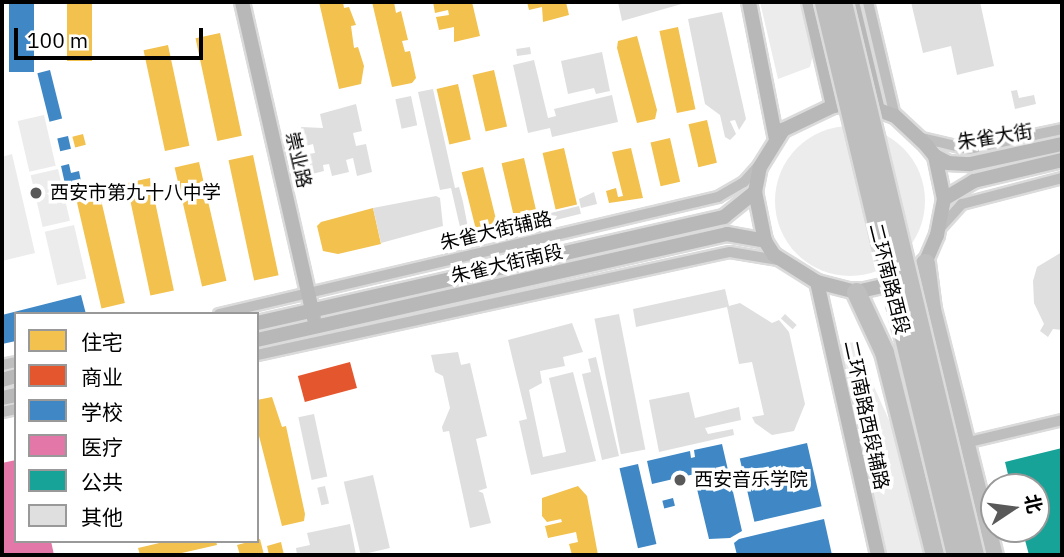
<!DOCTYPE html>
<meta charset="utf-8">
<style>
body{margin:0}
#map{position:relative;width:1064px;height:557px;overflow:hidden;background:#fff;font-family:"IBM Plex Sans","Noto Sans SC",sans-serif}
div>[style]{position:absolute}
.green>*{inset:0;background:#ececec;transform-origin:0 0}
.round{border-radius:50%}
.homes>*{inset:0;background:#f2c14e;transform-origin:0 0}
.shops>*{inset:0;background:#e4572e;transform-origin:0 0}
.schools>*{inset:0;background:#3f88c5;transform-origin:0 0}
.health>*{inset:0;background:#e377a8}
.public>*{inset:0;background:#17a398}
.building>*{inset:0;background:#dfdfdf;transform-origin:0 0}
.roads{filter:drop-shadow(2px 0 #dbdbdb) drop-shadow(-2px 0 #dbdbdb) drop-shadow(0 2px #dbdbdb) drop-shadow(0 -2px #dbdbdb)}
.street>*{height:10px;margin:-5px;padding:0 5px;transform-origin:5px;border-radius:5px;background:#bebebe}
.secondary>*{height:14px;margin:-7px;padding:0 7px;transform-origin:7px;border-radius:7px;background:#b8b8b8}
.highway>*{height:19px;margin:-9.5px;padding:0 9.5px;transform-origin:9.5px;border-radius:9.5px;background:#bebebe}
.bridges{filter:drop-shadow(2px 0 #dbdbdb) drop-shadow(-2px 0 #dbdbdb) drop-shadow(0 2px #dbdbdb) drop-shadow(0 -2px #dbdbdb)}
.highway-bridge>*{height:19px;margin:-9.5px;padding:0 9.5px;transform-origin:9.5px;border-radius:9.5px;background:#bebebe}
.dots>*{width:19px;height:19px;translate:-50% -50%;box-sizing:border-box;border:4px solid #fff;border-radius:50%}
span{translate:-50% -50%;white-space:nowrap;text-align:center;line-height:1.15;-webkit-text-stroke:7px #fff;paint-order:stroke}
.street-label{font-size:19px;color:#000}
.poi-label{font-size:19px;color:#000}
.left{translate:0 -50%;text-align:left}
.frame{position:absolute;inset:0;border:4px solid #000;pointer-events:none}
.legend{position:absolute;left:14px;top:312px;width:245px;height:231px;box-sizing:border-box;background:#fff;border:2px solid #999;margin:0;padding:9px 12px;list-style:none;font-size:21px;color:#000}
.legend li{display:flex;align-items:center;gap:14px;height:35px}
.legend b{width:35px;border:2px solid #999}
.north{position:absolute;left:980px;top:473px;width:70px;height:70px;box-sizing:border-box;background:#fff;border:2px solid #999;border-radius:50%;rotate:77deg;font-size:19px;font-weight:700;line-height:28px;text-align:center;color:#000}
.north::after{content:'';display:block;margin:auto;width:24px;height:32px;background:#595959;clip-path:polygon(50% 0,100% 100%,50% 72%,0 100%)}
.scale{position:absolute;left:14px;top:28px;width:189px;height:32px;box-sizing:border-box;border:4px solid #000;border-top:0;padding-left:9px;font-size:21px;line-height:24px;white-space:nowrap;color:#000;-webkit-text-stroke:5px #fff;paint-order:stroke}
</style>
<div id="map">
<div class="green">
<div style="clip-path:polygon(760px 2px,805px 2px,815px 46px,810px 67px,778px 79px)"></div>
<div style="left:44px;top:115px;width:52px;height:27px;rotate:77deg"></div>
<div class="round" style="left:775px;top:126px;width:150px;height:150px"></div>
<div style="clip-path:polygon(12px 154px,35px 253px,2px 261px,2px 157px)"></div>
<div style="left:58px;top:169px;width:53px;height:28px;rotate:77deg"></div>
<div style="left:74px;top:225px;width:55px;height:30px;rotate:77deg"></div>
<div style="clip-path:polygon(854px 342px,897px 438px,925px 555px,886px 555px,840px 344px)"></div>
</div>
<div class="homes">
<div style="left:67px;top:2px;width:25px;height:59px"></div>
<div style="clip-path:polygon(319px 2px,343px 2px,344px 8px,349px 7px,356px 25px,351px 26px,354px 48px,358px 47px,364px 66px,361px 84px,339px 89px)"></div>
<div style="clip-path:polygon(372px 2px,394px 2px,396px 13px,401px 11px,408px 40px,402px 41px,405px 52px,410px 51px,416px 78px,412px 83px,392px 87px)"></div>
<div style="clip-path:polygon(433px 2px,472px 2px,480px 36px,454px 42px,454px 27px,439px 30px,436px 17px,449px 15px,448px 10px,435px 13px)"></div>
<div style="clip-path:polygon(527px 2px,566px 2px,569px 15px,543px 22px,542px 7px,529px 10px)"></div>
<div style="left:678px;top:27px;width:84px;height:19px;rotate:78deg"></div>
<div style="left:220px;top:33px;width:105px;height:25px;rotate:78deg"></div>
<div style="clip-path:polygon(637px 36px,657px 110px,655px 119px,637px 123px,617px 48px,618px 41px)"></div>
<div style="left:168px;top:45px;width:103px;height:25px;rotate:78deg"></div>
<div style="left:494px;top:70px;width:58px;height:22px;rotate:77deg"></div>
<div style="left:458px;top:84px;width:57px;height:22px;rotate:77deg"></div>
<div style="left:707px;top:120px;width:44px;height:19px;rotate:77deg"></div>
<div style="left:83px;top:134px;width:11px;height:11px;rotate:75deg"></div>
<div style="left:670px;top:138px;width:45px;height:20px;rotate:77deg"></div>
<div style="left:564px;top:148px;width:58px;height:22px;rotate:77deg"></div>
<div style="clip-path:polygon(631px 148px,643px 198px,609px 203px,606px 191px,616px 188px,618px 197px,623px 196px,612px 152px)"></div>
<div style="left:253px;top:155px;width:123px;height:25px;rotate:78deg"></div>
<div style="left:524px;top:158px;width:58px;height:23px;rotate:77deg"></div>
<div style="left:199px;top:162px;width:122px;height:25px;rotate:77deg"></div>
<div style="left:483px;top:167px;width:59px;height:22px;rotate:76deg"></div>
<div style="left:150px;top:178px;width:115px;height:24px;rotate:78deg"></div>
<div style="left:99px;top:191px;width:115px;height:24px;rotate:77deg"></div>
<div style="clip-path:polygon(373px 208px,381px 244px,338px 254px,323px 251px,317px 226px,321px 222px)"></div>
<div style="clip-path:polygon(272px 397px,282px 427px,286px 426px,305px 514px,304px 521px,282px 526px,257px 428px,257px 400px)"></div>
<div style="clip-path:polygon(578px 486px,587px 496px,598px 555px,572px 555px,569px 544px,578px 542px,576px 532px,548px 538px,545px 526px,562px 522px,561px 519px,547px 522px,542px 516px,542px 498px)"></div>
<div style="clip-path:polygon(260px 539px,264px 555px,240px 555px,237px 545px)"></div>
<div style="clip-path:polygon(168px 541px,216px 541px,217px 545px,173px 555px,140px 555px,138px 548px)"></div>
<div style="clip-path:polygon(281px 542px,284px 555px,269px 555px,267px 546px)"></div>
</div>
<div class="shops">
<div style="left:350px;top:362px;width:27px;height:54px;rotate:75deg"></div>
</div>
<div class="schools">
<div style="left:9px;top:2px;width:25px;height:70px"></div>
<div style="left:50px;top:70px;width:50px;height:13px;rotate:76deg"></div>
<div style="left:68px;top:136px;width:13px;height:11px;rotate:77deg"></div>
<div style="clip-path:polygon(69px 164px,71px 173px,79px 171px,81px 181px,65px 184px,61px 166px)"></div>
<div style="clip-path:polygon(81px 295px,86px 314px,16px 314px,16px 341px,2px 344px,2px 315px)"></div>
<div style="left:807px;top:443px;width:65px;height:69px;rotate:77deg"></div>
<div style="clip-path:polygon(722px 444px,742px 531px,730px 538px,709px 539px,697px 489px,703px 487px,699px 473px,652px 484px,647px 461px,690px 451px,691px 458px,695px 457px,694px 450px)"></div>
<div style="left:638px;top:464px;width:82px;height:19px;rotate:77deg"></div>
<div style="left:673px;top:498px;width:8px;height:11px;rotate:76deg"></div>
<div style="clip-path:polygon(824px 519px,832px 555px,737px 555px,734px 543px,739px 539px)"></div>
</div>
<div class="health">
<div style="clip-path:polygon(16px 460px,16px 541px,51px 541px,54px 555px,2px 555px,2px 463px)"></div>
</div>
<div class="public">
<div style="clip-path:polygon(1062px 448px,1062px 555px,1029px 555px,1022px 529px,1036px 529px,1036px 487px,1011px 487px,1005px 462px)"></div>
</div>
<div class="building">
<div style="clip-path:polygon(618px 2px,685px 2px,685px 3px,622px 21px)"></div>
<div style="clip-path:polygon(911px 2px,980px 2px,994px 66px,957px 75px,951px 46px,923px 53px)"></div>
<div style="clip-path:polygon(722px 12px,746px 119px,739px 130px,735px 120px,730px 121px,736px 134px,730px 140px,725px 137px,720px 115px,705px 104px,688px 19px)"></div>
<div style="left:530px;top:47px;width:7px;height:14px;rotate:82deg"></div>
<div style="clip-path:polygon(602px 52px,610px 91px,596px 94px,594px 88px,568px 94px,561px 61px)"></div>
<div style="clip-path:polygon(534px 60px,548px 118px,556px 116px,554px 109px,612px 95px,618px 122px,552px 137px,550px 128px,528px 133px,513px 65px)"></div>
<div style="clip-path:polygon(433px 89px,455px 188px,459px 187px,463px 202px,470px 238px,463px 240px,451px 188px,440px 190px,418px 92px)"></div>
<div style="clip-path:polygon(1017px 90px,1019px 98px,1034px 95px,1036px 104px,1015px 109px,1011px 91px)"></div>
<div style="left:411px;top:96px;width:30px;height:16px;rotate:78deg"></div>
<div style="clip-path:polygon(356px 104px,362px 131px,353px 133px,356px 146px,366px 144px,372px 172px,357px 176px,353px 158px,346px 160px,349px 172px,332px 176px,329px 164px,323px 165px,324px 171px,312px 174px,308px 154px,315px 153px,313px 144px,306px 146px,301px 127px,323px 128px,320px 114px)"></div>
<div style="clip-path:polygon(594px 192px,597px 204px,581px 208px,579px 199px)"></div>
<div style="clip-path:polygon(436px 196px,440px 198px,443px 226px,381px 243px,373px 208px)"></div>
<div style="left:579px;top:206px;width:8px;height:48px;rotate:76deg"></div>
<div style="clip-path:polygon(1062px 252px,1062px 330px,1053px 329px,1048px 337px,1040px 331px,1044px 324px,1034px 303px,1033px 281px,1037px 267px)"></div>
<div style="clip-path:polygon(725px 289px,729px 306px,740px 303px,772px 323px,779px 320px,789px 332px,805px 404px,794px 431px,772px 435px,755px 423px,752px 417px,764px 415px,752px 362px,739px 364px,727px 307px,636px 327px,633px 309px)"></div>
<div style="left:619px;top:314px;width:138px;height:25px;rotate:79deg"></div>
<div style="left:785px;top:314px;width:16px;height:6px;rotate:43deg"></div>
<div style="clip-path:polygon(572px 323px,583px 352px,563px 357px,565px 366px,540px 371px,542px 383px,529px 390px,543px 457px,566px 452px,549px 378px,573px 372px,596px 461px,531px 475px,519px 421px,527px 419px,508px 340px)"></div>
<div style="clip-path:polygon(458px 352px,461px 365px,470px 363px,487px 436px,476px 439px,487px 488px,478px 491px,483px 493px,491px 523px,470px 528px,449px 431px,443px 432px,442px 427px,450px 408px,443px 376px,435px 372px,431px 355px)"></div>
<div style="clip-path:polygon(596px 357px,619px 456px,602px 460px,582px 374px,591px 372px,588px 359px)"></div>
<div style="clip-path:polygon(689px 392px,695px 418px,739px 407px,741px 420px,705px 428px,708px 434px,733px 429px,734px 435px,659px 452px,649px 400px)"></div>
<div style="left:314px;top:414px;width:64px;height:16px;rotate:78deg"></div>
<div style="left:373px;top:475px;width:75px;height:30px;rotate:77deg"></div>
<div style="left:325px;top:486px;width:18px;height:8px;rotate:77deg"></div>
<div style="clip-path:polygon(350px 524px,356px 555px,297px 555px,296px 548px,310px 545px,307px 533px)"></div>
</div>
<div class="roads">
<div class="street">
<div style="left:868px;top:2px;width:117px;rotate:76.7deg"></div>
<div style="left:922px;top:138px;width:47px;rotate:13.4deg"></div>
<div style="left:968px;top:149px;width:96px;rotate:-12deg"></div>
<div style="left:942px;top:226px;width:30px;rotate:-48deg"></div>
<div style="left:962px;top:204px;width:103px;rotate:-14.6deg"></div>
<div style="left:219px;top:314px;width:513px;rotate:-13.2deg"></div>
<div style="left:718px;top:197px;width:30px;rotate:-30deg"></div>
<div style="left:744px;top:182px;width:24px;rotate:-48deg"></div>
<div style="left:257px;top:355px;width:484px;rotate:-12.3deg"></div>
<div style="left:730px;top:252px;width:49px;rotate:9.5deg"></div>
<div style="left:2px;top:365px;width:14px;rotate:-12deg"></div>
<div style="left:2px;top:412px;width:14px;rotate:-12deg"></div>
<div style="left:965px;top:443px;width:100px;rotate:-13.3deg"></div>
</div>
<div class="secondary">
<div style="left:242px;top:2px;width:324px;rotate:77.2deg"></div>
<div style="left:749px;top:2px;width:141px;rotate:78.9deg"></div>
<div style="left:809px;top:2px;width:107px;rotate:77deg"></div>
<div style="left:852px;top:2px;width:107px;rotate:76.5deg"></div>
<div style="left:857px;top:102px;width:40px;rotate:20.2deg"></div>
<div style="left:895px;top:116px;width:42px;rotate:43.1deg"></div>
<div style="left:926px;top:145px;width:14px;rotate:51deg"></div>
<div style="left:935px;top:156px;width:44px;rotate:78.2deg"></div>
<div style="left:944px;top:199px;width:37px;rotate:101deg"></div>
<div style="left:937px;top:235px;width:30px;rotate:113deg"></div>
<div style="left:925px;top:263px;width:31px;rotate:143deg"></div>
<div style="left:900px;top:282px;width:45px;rotate:167.2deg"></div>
<div style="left:856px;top:292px;width:40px;rotate:-165.6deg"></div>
<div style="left:817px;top:282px;width:51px;rotate:-147.9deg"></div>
<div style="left:774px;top:255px;width:17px;rotate:-123deg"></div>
<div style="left:765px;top:241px;width:50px;rotate:-101.5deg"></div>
<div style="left:755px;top:192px;width:25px;rotate:-79deg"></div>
<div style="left:760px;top:167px;width:44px;rotate:-58.1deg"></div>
<div style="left:783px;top:130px;width:55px;rotate:-25.6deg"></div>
<div style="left:833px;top:106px;width:24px;rotate:-9deg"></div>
<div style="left:935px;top:156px;width:15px;rotate:28deg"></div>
<div style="left:948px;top:163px;width:22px;rotate:3deg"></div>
<div style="left:970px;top:164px;width:94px;rotate:-12.3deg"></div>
<div style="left:944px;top:199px;width:35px;rotate:-31deg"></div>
<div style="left:974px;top:181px;width:90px;rotate:-13.4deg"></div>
<div style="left:817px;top:282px;width:280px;rotate:77.4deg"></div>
<div style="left:257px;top:323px;width:479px;rotate:-12.8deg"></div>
<div style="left:724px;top:217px;width:40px;rotate:-39deg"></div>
<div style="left:257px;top:340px;width:482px;rotate:-12.7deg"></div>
<div style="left:727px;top:234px;width:39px;rotate:10deg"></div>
<div style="left:2px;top:380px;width:15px;rotate:-16deg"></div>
<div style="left:2px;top:398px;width:14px;rotate:-12deg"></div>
</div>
<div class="highway">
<div style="left:925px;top:263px;width:46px;rotate:82.6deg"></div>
<div style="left:931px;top:309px;width:254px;rotate:75.9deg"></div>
<div style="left:856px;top:292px;width:66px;rotate:65deg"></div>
<div style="left:884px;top:352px;width:209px;rotate:75.9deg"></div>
</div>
</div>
<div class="bridges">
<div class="highway-bridge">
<div style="left:824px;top:2px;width:569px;rotate:76.57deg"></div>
<div style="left:842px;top:2px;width:569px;rotate:76.57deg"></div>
</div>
</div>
<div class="dots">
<div style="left:36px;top:193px;background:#595959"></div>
<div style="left:680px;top:480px;background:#595959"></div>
</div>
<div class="street-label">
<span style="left:995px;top:137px;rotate:-9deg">朱雀大街</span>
<span style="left:298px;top:160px;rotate:77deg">崇业路</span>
<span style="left:496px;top:231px;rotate:-13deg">朱雀大街辅路</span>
<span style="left:507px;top:264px;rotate:-13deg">朱雀大街南段</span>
<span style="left:889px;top:279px;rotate:76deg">二环南路西段</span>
<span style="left:866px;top:415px;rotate:78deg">二环南路西段辅路</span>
</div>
<div class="poi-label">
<span class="left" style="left:50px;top:193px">西安市第九十八中学</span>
<span class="left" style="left:694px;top:480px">西安音乐学院</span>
</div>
<div class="frame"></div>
<ul class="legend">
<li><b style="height:19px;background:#f2c14e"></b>住宅</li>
<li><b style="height:19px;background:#e4572e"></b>商业</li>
<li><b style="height:19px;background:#3f88c5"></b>学校</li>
<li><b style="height:19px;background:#e377a8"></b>医疗</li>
<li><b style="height:19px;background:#17a398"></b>公共</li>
<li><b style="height:19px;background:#dfdfdf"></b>其他</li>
</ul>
<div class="north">北</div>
<div class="scale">100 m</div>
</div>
